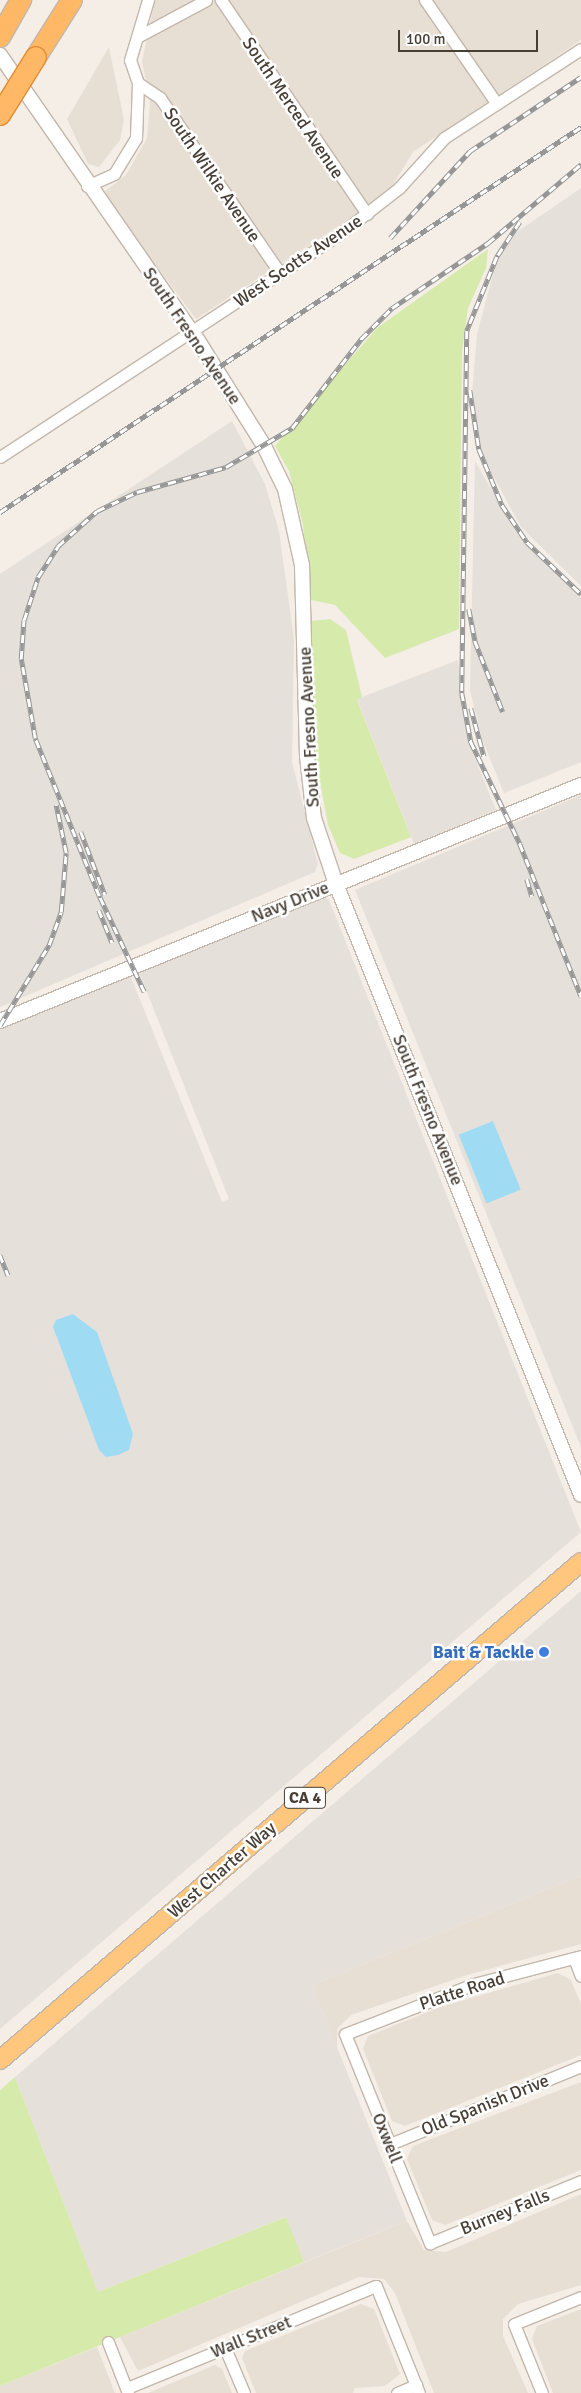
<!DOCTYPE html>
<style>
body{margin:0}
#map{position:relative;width:581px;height:2393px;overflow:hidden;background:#f4eee6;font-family:Signika,sans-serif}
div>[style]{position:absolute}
.residential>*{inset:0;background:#e8dfd4}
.industrial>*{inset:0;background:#e6e0db}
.green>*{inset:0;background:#d6eaac}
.water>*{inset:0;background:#9fdcf4;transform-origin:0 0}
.roads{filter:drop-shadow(1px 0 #c3b7ab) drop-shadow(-1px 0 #c3b7ab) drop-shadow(0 1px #c3b7ab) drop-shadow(0 -1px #c3b7ab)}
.minor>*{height:11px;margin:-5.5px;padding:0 5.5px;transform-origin:5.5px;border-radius:5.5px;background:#fff}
.tertiary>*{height:14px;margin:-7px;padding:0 7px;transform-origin:7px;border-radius:7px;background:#fff}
.trunk>*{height:18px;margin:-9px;padding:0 9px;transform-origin:9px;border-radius:9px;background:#ffc67d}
.motorway>*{height:20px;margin:-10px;padding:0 10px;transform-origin:10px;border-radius:10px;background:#ffb966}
.rail>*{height:4.5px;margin-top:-2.25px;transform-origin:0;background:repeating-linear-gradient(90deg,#fff 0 8px,#969696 0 16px);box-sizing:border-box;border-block:1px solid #969696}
.bridges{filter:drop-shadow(1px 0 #e58b2f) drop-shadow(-1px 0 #e58b2f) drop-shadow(0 1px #e58b2f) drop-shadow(0 -1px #e58b2f)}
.motorway-bridge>*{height:20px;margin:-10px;padding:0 10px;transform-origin:10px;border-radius:10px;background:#ffb966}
.dots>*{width:14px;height:14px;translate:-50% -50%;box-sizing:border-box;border:2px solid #fff;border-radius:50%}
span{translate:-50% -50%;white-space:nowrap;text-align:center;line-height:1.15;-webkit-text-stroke:5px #fff;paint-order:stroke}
.shield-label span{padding:1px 4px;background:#fff;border:1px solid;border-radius:4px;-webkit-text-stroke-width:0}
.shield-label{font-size:16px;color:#473e35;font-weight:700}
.street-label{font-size:18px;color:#473e35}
.shop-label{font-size:18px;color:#366cbe;font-weight:700}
.right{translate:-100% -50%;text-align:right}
.scale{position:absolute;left:398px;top:30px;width:140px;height:22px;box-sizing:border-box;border:2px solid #473e35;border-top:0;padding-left:6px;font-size:15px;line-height:18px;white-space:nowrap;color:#473e35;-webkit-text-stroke:4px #fff;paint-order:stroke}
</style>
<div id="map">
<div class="residential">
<div style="clip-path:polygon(155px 0,581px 0,581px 40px,413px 152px,393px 185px,345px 222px,196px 319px,108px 201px,105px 191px,126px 175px,147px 138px,150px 103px,142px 61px)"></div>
<div style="clip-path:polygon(109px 47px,124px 120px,120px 140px,99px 167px,88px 164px,67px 119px)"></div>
<div style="clip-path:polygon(581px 1876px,581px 1944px,467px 1975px,351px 2015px,337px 2029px,337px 2048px,312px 1985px)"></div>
<div style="clip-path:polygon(558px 1973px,571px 1980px,581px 2004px,581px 2055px,405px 2126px,392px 2121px,363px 2049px,368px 2036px,443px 2006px)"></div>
<div style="clip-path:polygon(581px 2082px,581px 2170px,445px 2225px,432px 2220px,407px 2159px,413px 2146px)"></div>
<div style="clip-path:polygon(581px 2194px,581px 2285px,518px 2304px,503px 2319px,503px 2336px,528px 2393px,434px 2393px,395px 2293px,384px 2279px,359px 2277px,138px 2371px,120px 2337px,407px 2221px,424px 2250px,446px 2252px)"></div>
<div style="clip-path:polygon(361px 2304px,374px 2309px,400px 2374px,385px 2386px,355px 2388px,353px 2393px,256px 2393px,242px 2358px,245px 2351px)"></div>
<div style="clip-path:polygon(581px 2309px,581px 2393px,553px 2393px,532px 2339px,537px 2326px)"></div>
<div style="clip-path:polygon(97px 2347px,115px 2393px,0 2393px,0 2386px)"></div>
<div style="clip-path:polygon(215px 2365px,222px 2369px,232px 2393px,148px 2393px)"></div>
</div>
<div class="industrial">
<div style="clip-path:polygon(581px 188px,581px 586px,521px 527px,478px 448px,472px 395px,477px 334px,496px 263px,517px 232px)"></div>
<div style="clip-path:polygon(232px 421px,265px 484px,279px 531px,294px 639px,292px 762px,318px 864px,315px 872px,0 1007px,0 574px)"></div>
<div style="clip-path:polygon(475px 461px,516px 532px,581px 598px,581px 762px,504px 793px,482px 739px,470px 690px)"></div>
<div style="clip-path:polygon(458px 660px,468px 741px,496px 810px,414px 844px,357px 699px)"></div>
<div style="clip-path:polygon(581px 795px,581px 1447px,355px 890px)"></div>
<div style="clip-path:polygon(323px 896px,329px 900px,581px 1532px,0 2029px,0 1029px,130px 975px,222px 1202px,229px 1199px,139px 972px)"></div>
<div style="clip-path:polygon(581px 1591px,581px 1876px,312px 1985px,407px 2221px,304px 2262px,285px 2217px,98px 2292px,15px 2077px)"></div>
</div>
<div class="green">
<div style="clip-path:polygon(488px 249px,486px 268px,468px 308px,462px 351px,459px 629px,385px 658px,335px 605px,311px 600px,303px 525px,289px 471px,275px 446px,377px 328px)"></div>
<div style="clip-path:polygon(330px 619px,346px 630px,362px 697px,357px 700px,411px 837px,354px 859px,340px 853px,328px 825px,315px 754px,311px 621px)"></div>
<div style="clip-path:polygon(15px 2077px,98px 2292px,286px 2217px,304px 2262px,0 2386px,0 2090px)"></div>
</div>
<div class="water">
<div style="left:493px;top:1121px;width:74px;height:37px;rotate:68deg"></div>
<div style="clip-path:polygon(73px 1314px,97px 1332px,133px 1434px,129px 1450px,118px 1455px,106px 1457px,99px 1450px,53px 1327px,56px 1320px)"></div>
</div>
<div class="roads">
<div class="minor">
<div style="left:221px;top:0;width:259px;rotate:55.7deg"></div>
<div style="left:425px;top:0;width:126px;rotate:55.3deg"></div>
<div style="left:139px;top:36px;width:76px;rotate:-28.2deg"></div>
<div style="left:138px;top:83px;width:27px;rotate:34deg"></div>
<div style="left:160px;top:98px;width:212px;rotate:55.6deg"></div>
<div style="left:87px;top:186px;width:30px;rotate:-24deg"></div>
<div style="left:114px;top:174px;width:42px;rotate:-58.6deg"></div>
<div style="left:136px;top:138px;width:55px;rotate:-87.9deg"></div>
<div style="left:138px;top:83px;width:24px;rotate:-109deg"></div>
<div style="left:130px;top:60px;width:63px;rotate:-73.3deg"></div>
<div style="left:0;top:457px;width:408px;rotate:-33.3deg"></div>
<div style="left:341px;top:233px;width:73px;rotate:-37.8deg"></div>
<div style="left:399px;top:188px;width:67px;rotate:-48deg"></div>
<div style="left:444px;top:138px;width:163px;rotate:-33deg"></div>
<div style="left:581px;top:1956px;width:111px;rotate:165.3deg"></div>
<div style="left:474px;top:1984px;width:138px;rotate:158.8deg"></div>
<div style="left:345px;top:2034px;width:226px;rotate:67.9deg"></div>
<div style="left:430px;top:2243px;width:163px;rotate:-22.3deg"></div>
<div style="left:574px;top:1958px;width:19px;rotate:69deg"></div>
<div style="left:390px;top:2144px;width:206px;rotate:-22.2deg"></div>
<div style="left:108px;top:2342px;width:55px;rotate:68.6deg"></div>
<div style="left:225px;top:2348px;width:49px;rotate:67.1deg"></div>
<div style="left:127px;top:2388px;width:269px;rotate:-22.3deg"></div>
<div style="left:376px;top:2286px;width:115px;rotate:68.1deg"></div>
<div style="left:397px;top:2393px;width:21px;rotate:-23deg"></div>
<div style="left:542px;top:2393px;width:74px;rotate:-112.1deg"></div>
<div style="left:514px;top:2324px;width:72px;rotate:-21.9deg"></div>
</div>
<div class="tertiary">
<div style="left:0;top:55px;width:346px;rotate:55.3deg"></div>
<div style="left:197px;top:339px;width:126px;rotate:57.9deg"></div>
<div style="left:264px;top:446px;width:48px;rotate:64deg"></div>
<div style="left:285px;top:489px;width:78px;rotate:77.4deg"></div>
<div style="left:302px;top:565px;width:191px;rotate:88.5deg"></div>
<div style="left:307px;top:756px;width:62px;rotate:83.6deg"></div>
<div style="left:314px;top:818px;width:70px;rotate:71.6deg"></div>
<div style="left:336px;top:884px;width:658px;rotate:68.15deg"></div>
<div style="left:0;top:1021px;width:627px;rotate:-22.11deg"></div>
</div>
<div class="trunk">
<div style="left:0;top:2060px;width:765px;rotate:-40.6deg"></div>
</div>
<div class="motorway">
<div style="left:0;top:37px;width:43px;rotate:-60.4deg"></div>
<div style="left:36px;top:57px;width:67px;rotate:-57.7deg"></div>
</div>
</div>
<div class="rail">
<div style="left:520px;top:222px;width:42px;rotate:123.3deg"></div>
<div style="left:497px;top:257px;width:80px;rotate:112.1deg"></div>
<div style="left:467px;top:331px;width:362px;rotate:90.8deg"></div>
<div style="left:462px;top:693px;width:50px;rotate:79.6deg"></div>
<div style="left:471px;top:742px;width:113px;rotate:64.3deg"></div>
<div style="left:520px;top:844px;width:164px;rotate:68.1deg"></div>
<div style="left:390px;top:238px;width:118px;rotate:-47.4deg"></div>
<div style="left:470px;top:151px;width:133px;rotate:-33.7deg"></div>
<div style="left:470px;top:390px;width:60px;rotate:81.3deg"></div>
<div style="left:479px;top:449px;width:61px;rotate:67.7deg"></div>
<div style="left:502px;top:505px;width:45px;rotate:56deg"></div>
<div style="left:527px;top:542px;width:75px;rotate:43.9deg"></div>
<div style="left:0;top:512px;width:697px;rotate:-33.53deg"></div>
<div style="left:469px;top:609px;width:33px;rotate:79deg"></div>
<div style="left:475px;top:641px;width:76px;rotate:68.5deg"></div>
<div style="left:471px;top:708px;width:50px;rotate:74.8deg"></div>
<div style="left:81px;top:832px;width:67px;rotate:69.1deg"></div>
<div style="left:527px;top:879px;width:18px;rotate:74deg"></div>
<div style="left:99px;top:910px;width:35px;rotate:68deg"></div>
<div style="left:144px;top:992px;width:106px;rotate:-115.1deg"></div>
<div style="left:99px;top:896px;width:170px;rotate:-112.1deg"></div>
<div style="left:35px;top:738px;width:80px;rotate:-100deg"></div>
<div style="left:21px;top:659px;width:39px;rotate:-86deg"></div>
<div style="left:24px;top:620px;width:45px;rotate:-72deg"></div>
<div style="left:38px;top:577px;width:37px;rotate:-57deg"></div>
<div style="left:58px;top:546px;width:52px;rotate:-41.9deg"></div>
<div style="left:97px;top:511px;width:44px;rotate:-25.4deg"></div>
<div style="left:137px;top:492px;width:92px;rotate:-15.7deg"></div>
<div style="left:226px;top:467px;width:77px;rotate:-30.6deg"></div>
<div style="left:292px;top:428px;width:113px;rotate:-52.2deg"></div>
<div style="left:361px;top:339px;width:44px;rotate:-45deg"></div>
<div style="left:392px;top:308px;width:116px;rotate:-34.1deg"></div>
<div style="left:488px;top:243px;width:122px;rotate:-40.3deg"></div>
<div style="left:0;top:1025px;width:94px;rotate:-58.5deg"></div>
<div style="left:49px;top:945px;width:35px;rotate:-70deg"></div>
<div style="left:61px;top:912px;width:59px;rotate:-85.2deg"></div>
<div style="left:66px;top:853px;width:49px;rotate:-101.8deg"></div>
<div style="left:0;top:1255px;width:22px;rotate:68deg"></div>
</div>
<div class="bridges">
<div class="motorway-bridge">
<div style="left:0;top:115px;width:68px;rotate:-58.2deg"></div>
</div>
</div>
<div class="dots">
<div style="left:544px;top:1652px;background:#3f7fe0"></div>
</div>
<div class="shield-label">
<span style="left:305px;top:1798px">CA 4</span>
</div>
<div class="street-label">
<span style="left:293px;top:108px;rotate:56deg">South Merced Avenue</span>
<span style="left:212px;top:175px;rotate:56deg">South Wilkie Avenue</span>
<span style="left:298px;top:261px;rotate:-34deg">West Scotts Avenue</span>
<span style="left:192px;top:336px;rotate:56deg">South Fresno Avenue</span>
<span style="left:309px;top:727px;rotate:-93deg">South Fresno Avenue</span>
<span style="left:290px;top:902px;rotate:-22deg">Navy Drive</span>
<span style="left:428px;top:1110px;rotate:68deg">South Fresno Avenue</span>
<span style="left:222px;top:1870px;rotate:-41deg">West Charter Way</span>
<span style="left:462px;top:1991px;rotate:-18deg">Platte Road</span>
<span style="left:485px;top:2105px;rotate:-22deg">Old Spanish Drive</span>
<span style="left:387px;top:2138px;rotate:68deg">Oxwell</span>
<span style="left:505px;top:2212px;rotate:-22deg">Burney Falls</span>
<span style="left:251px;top:2337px;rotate:-22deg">Wall Street</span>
</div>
<div class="shop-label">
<span class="right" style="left:534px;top:1652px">Bait &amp; Tackle</span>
</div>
<div class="scale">100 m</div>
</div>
